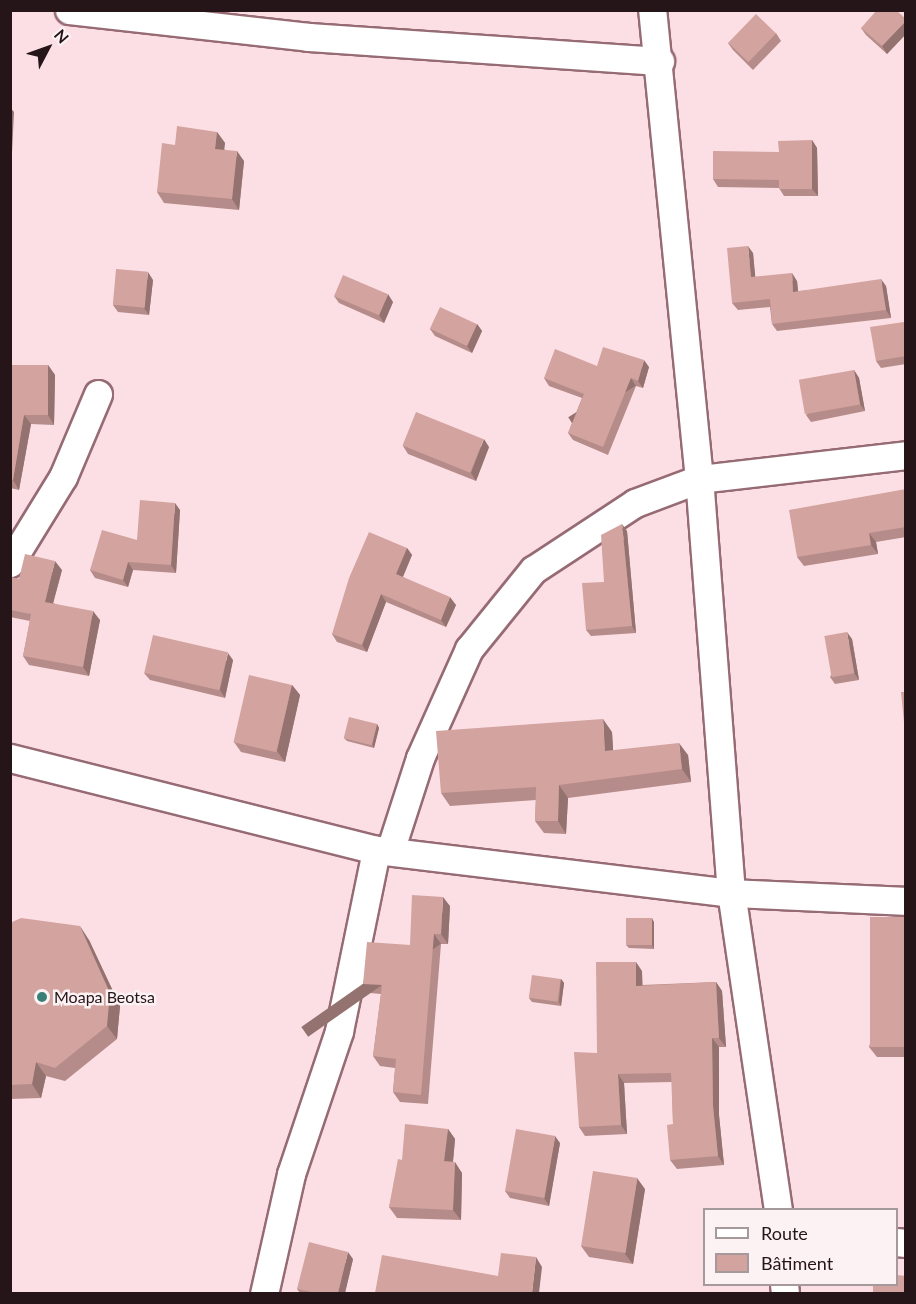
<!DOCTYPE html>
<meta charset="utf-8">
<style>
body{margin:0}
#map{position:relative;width:916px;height:1304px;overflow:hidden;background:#fcdfe4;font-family:Lato,sans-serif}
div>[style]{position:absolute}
.roads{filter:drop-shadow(2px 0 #966b74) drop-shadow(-2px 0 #966b74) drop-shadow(0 2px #966b74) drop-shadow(0 -2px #966b74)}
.minor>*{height:27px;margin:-13.5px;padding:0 13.5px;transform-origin:13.5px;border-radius:13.5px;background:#fff}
.wall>*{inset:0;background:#b58c89}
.shaded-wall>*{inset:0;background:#93726f;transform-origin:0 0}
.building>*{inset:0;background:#d2a39f;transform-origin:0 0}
.dots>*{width:16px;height:16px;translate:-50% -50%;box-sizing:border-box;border:3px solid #fcf2f4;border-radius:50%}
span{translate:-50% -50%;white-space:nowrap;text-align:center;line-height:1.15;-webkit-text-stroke:5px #fcf2f4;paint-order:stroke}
.poi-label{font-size:16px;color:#251418}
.left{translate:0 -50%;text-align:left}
.frame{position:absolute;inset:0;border:12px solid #251418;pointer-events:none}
.legend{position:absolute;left:703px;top:1208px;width:195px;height:78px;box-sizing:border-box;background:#fcf2f4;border:2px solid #a6999c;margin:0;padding:8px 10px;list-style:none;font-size:18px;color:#251418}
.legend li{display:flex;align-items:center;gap:12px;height:30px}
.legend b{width:30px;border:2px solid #a6999c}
.north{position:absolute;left:18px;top:18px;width:60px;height:60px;-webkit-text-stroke:4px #fcf2f4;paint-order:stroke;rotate:49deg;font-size:16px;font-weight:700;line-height:24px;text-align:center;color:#251418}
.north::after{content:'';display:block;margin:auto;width:21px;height:27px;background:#251418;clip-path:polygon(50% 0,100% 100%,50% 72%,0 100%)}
</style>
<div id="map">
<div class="roads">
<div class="minor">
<div style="left:69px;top:10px;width:241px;rotate:6.4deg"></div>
<div style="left:308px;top:37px;width:353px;rotate:3.9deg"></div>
<div style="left:10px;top:563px;width:101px;rotate:-58.4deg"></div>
<div style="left:63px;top:477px;width:90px;rotate:-67.1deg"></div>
<div style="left:10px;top:758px;width:377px;rotate:14.1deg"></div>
<div style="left:376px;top:850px;width:358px;rotate:6.9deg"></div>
<div style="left:731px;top:893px;width:415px;rotate:-94.4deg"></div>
<div style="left:699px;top:479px;width:208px;rotate:-6.6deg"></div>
<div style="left:390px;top:851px;width:98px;rotate:-72.1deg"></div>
<div style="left:420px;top:758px;width:120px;rotate:-65.8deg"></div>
<div style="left:469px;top:649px;width:102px;rotate:-51deg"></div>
<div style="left:533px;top:570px;width:122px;rotate:-33.3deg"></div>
<div style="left:635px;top:503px;width:68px;rotate:-20.6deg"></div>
<div style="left:699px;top:479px;width:471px;rotate:-95.7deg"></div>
<div style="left:778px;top:1210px;width:320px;rotate:-98.4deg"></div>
<div style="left:731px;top:893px;width:175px;rotate:2.6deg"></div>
<div style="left:896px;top:1242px;width:10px;rotate:6deg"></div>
<div style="left:784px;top:1284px;width:10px;rotate:84deg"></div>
<div style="left:264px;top:1294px;width:123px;rotate:-77.3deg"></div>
<div style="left:291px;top:1174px;width:151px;rotate:-71.4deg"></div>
<div style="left:339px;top:1031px;width:185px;rotate:-78.4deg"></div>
</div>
</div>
<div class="wall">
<div style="clip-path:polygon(906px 19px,906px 34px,887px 54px,866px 35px,861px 28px)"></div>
<div style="clip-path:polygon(776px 33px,781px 41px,753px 70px,733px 50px,728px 43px)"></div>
<div style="clip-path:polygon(217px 132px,225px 143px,224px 149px,244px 161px,239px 210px,164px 203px,157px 192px,175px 145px)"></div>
<div style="clip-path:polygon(812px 140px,817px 148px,818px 196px,784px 196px,779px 188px,718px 187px,713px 179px,779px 152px)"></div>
<div style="clip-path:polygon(753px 253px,755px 277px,797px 281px,798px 291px,886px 286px,891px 318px,777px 331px,772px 324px,770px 307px,738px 310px,732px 303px)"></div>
<div style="clip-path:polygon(153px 280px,149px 315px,118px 312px,113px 305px)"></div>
<div style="clip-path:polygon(334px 296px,393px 302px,384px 323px,339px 303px)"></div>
<div style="clip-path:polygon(904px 322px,906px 324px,906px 364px,881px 368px,876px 361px)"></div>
<div style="clip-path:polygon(477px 324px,482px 331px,472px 353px,435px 336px,430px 329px)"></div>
<div style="clip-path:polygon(10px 365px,48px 365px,55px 375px,54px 425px,31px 424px,19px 490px,10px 488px)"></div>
<div style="clip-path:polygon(649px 367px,643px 388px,636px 386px,608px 455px,573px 440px,568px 433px,582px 398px,549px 386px,544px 378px)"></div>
<div style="clip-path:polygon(854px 370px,859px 378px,865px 411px,811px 422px,806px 415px)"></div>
<div style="clip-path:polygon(403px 446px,489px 447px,476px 481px,408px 454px)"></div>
<div style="clip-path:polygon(906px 489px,906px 537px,876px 542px,878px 554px,804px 566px,797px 557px)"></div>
<div style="clip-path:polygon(180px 510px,176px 573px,133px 570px,128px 587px,95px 578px,90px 570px,137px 540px)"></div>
<div style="clip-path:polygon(627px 531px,636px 633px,591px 636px,586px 630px)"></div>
<div style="clip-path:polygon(407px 548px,412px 555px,403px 577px,456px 605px,446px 627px,386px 602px,367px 652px,337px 642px,332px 634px)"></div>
<div style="clip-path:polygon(62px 570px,53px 603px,100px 620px,89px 676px,29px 665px,23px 656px,30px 621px,10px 617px,10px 577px,19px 579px)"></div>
<div style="clip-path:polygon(852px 639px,859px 680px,835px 684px,830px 677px)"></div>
<div style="clip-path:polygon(233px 660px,225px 698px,150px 680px,144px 673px)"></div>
<div style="clip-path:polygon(292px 685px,300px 695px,285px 762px,241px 752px,234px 742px)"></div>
<div style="clip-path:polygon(377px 724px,379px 728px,374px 748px,347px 741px,344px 738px)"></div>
<div style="clip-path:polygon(612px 732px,613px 750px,688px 755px,691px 782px,568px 798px,566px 834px,544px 833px,535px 821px,536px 800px,450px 806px,441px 793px)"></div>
<div style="clip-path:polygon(450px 906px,448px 944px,441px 944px,428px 1104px,400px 1102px,393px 1092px,395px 1068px,380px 1066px,373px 1056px,381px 994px,370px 993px,363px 984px,410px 945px)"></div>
<div style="clip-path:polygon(906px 917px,906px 1057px,877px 1057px,869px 1047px)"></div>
<div style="clip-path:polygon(654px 922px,654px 949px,629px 948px,626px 945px)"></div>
<div style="clip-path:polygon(10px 923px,89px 940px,120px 1006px,117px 1039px,65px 1081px,46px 1076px,41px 1098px,10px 1099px)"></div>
<div style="clip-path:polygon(642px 971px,642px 985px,716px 982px,722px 991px,726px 1047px,719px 1047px,719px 1115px,724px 1165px,677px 1169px,670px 1160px,673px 1124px,672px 1082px,624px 1083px,627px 1134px,585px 1136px,579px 1127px,597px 1053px)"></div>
<div style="clip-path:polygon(561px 979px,564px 983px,561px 1006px,532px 1002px,529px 998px)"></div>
<div style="clip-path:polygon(448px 1129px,455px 1139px,453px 1162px,462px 1173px,461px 1220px,397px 1218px,389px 1207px,402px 1160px)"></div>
<div style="clip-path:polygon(560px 1143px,549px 1206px,510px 1198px,505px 1191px)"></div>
<div style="clip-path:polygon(645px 1189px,633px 1264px,589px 1257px,581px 1246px)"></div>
<div style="clip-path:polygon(353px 1259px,345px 1293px,300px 1293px,297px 1289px)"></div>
</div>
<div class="shaded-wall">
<div style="clip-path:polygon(906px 21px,906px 34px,887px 54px,882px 46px)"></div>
<div style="clip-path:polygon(10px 107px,14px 112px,10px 193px)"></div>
<div style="clip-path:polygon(217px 132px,225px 143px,223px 159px,215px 149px)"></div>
<div style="clip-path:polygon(812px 140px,817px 148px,818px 196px,812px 189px)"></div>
<div style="clip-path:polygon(237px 151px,244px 161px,239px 210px,232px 199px)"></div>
<div style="clip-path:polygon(748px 246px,753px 253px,756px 284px,751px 277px)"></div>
<div style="clip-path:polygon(148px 272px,153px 280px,149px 315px,144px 308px)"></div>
<div style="clip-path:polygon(792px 273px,797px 281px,799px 300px,793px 292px)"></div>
<div style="clip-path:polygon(881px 279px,886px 286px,891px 318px,886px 310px)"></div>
<div style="clip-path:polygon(388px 294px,393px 302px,384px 323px,379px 315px)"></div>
<div style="clip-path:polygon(477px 324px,482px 331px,472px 353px,467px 346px)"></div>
<div style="clip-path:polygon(644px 360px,649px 367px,643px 388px,638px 381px)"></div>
<div style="clip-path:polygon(48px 365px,55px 375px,54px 425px,48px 415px)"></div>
<div style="clip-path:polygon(854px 370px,859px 378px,865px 411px,860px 404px)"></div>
<div style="left:631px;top:378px;width:9px;height:74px;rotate:58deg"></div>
<div style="clip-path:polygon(24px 415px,31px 424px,19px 490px,13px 480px)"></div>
<div style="clip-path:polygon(484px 439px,489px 447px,476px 481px,471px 473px)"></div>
<div style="clip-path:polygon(175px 503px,180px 510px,176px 573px,171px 565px)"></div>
<div style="clip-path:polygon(622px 524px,627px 531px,636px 633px,632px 626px)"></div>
<div style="clip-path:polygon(869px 533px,876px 542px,878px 554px,871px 545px)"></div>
<div style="clip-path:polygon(407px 548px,412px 555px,401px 581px,396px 574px)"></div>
<div style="clip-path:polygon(55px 561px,62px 570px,51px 611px,45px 602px)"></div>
<div style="clip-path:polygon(128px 562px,133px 570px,128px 587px,123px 580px)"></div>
<div style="clip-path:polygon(381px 594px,386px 602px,367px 652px,362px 645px)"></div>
<div style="clip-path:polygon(450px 597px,456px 605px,446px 627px,441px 620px)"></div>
<div style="clip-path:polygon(93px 611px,100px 620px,89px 676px,83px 667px)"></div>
<div style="clip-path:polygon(847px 632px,852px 639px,859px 680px,854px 673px)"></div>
<div style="clip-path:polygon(228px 653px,233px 660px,225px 698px,220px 690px)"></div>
<div style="clip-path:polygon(292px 685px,300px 695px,285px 762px,277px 751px)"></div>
<div style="clip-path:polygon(603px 719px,612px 732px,614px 764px,605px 751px)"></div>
<div style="clip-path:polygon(377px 724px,379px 728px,374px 748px,372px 744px)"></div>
<div style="clip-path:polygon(679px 743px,688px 755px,691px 782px,682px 769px)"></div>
<div style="clip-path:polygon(559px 785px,568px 798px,566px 834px,558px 821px)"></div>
<div style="clip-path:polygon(443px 897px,450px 906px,448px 944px,441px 934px)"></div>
<div style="clip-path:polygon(652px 918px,654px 922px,654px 949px,652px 945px)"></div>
<div style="clip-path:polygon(80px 926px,89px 940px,120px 1006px,117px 1039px,107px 1026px)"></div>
<div style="left:434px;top:934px;width:12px;height:162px;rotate:55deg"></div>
<div style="clip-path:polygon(636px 962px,642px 971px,643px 995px,636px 986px)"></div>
<div style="clip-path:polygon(561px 979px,564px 983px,561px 1006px,559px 1002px)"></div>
<div style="clip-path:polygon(716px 982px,722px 991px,726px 1047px,719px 1038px)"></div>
<div style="clip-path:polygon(712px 1038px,719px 1047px,719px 1115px,724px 1165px,718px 1156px,713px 1106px)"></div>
<div style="clip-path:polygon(36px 1062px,46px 1076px,41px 1098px,32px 1084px)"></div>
<div style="clip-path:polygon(618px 1074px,624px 1083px,627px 1134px,621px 1125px)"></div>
<div style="clip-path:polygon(448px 1129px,455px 1139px,452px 1172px,444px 1161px)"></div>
<div style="clip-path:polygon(555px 1136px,560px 1143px,549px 1206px,544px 1198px)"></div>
<div style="clip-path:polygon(455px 1162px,462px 1173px,461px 1220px,453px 1210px)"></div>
<div style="clip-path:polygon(637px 1178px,645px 1189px,633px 1264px,625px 1254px)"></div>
<div style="clip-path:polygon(348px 1252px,353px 1259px,345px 1293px,338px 1293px)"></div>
<div style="clip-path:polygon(536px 1257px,542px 1267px,539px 1293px,532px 1293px)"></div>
</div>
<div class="building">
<div style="clip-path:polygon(877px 10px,896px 10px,906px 19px,906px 21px,882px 46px,861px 28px)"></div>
<div style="left:756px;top:14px;width:28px;height:40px;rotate:44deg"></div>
<div style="clip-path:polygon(177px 126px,217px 132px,215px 149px,237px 151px,232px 199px,157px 192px,162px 143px,175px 145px)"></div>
<div style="clip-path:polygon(812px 140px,812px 189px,779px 189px,779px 180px,713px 179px,713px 151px,779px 152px,778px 141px)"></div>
<div style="clip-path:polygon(748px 246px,751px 277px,792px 273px,793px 292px,881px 279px,886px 310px,772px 324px,770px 299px,732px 303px,727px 248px)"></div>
<div style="left:116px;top:269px;width:32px;height:36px;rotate:5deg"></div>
<div style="left:343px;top:275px;width:49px;height:23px;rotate:23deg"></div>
<div style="left:440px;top:307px;width:41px;height:24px;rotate:25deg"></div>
<div style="clip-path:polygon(904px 322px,906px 329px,906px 356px,876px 361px,870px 327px)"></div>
<div style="clip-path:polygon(603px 347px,644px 360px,638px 381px,631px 378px,603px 447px,568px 433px,584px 394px,544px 378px,555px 349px,597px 366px)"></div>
<div style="clip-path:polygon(10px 365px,48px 365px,48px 415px,24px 415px,13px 480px,10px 480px)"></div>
<div style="left:854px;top:370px;width:35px;height:56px;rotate:80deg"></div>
<div style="left:416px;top:412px;width:73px;height:36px;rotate:22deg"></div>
<div style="clip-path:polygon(906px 489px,906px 527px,869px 533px,871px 545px,797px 557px,789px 510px)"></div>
<div style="clip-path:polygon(140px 500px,175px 503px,171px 565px,128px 562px,123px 580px,90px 570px,102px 530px,137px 540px)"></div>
<div style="clip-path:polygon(622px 524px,632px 626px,586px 630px,582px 583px,604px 582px,601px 535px)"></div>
<div style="clip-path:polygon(369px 532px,407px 548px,396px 574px,450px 597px,441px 620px,381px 594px,362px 645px,332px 634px,349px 578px)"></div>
<div style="clip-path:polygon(25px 554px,55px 561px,45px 602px,93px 611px,83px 667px,23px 656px,31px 614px,10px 610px,10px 577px,19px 579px)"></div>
<div style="left:847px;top:632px;width:42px;height:23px;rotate:80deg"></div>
<div style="left:153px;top:635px;width:77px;height:39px;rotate:13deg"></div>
<div style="left:249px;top:675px;width:44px;height:69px;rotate:13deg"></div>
<div style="clip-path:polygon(901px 692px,906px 692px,906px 742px)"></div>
<div style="left:349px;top:717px;width:29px;height:22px;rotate:14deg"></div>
<div style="clip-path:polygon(603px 719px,605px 751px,679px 743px,682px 769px,559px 785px,558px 821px,535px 821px,536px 787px,441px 793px,436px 731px)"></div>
<div style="clip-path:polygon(412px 895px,443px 897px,441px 934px,434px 934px,421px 1095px,393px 1092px,396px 1059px,373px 1056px,382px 985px,363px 984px,367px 942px,410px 945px)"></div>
<div style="left:870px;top:917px;width:36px;height:130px"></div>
<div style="clip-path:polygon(21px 918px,80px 926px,110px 993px,107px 1026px,55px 1068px,36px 1062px,32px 1084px,10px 1085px,10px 923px)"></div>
<div style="left:626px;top:918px;width:26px;height:27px"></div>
<div style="clip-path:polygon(596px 962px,636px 962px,636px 986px,716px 982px,719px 1038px,712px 1038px,713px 1106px,718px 1156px,670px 1160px,667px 1125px,673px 1124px,671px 1073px,618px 1074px,621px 1125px,579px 1127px,574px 1052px,597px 1053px)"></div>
<div style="left:532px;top:975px;width:29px;height:23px;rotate:8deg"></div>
<div style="clip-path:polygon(405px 1124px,448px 1129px,444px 1161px,455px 1162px,453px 1210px,389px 1207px,398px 1159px,402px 1160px)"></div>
<div style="left:516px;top:1129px;width:40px;height:63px;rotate:10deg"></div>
<div style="left:593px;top:1171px;width:45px;height:76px;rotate:9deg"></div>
<div style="clip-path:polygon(309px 1242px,348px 1252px,338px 1293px,316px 1293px,297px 1289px)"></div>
<div style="clip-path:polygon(501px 1253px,536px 1257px,532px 1293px,375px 1293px,382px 1255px,498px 1276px)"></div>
<div style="clip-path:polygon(897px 1275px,906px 1276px,906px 1293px,873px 1293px,873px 1284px,897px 1284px)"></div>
</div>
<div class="dots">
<div style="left:42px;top:997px;background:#387f76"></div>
</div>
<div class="poi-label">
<span class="left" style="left:54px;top:997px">Moapa Beotsa</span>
</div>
<div class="frame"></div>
<ul class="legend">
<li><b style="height:8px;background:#fff"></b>Route</li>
<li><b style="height:16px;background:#d2a39f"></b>Bâtiment</li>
</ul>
<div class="north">N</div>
</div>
